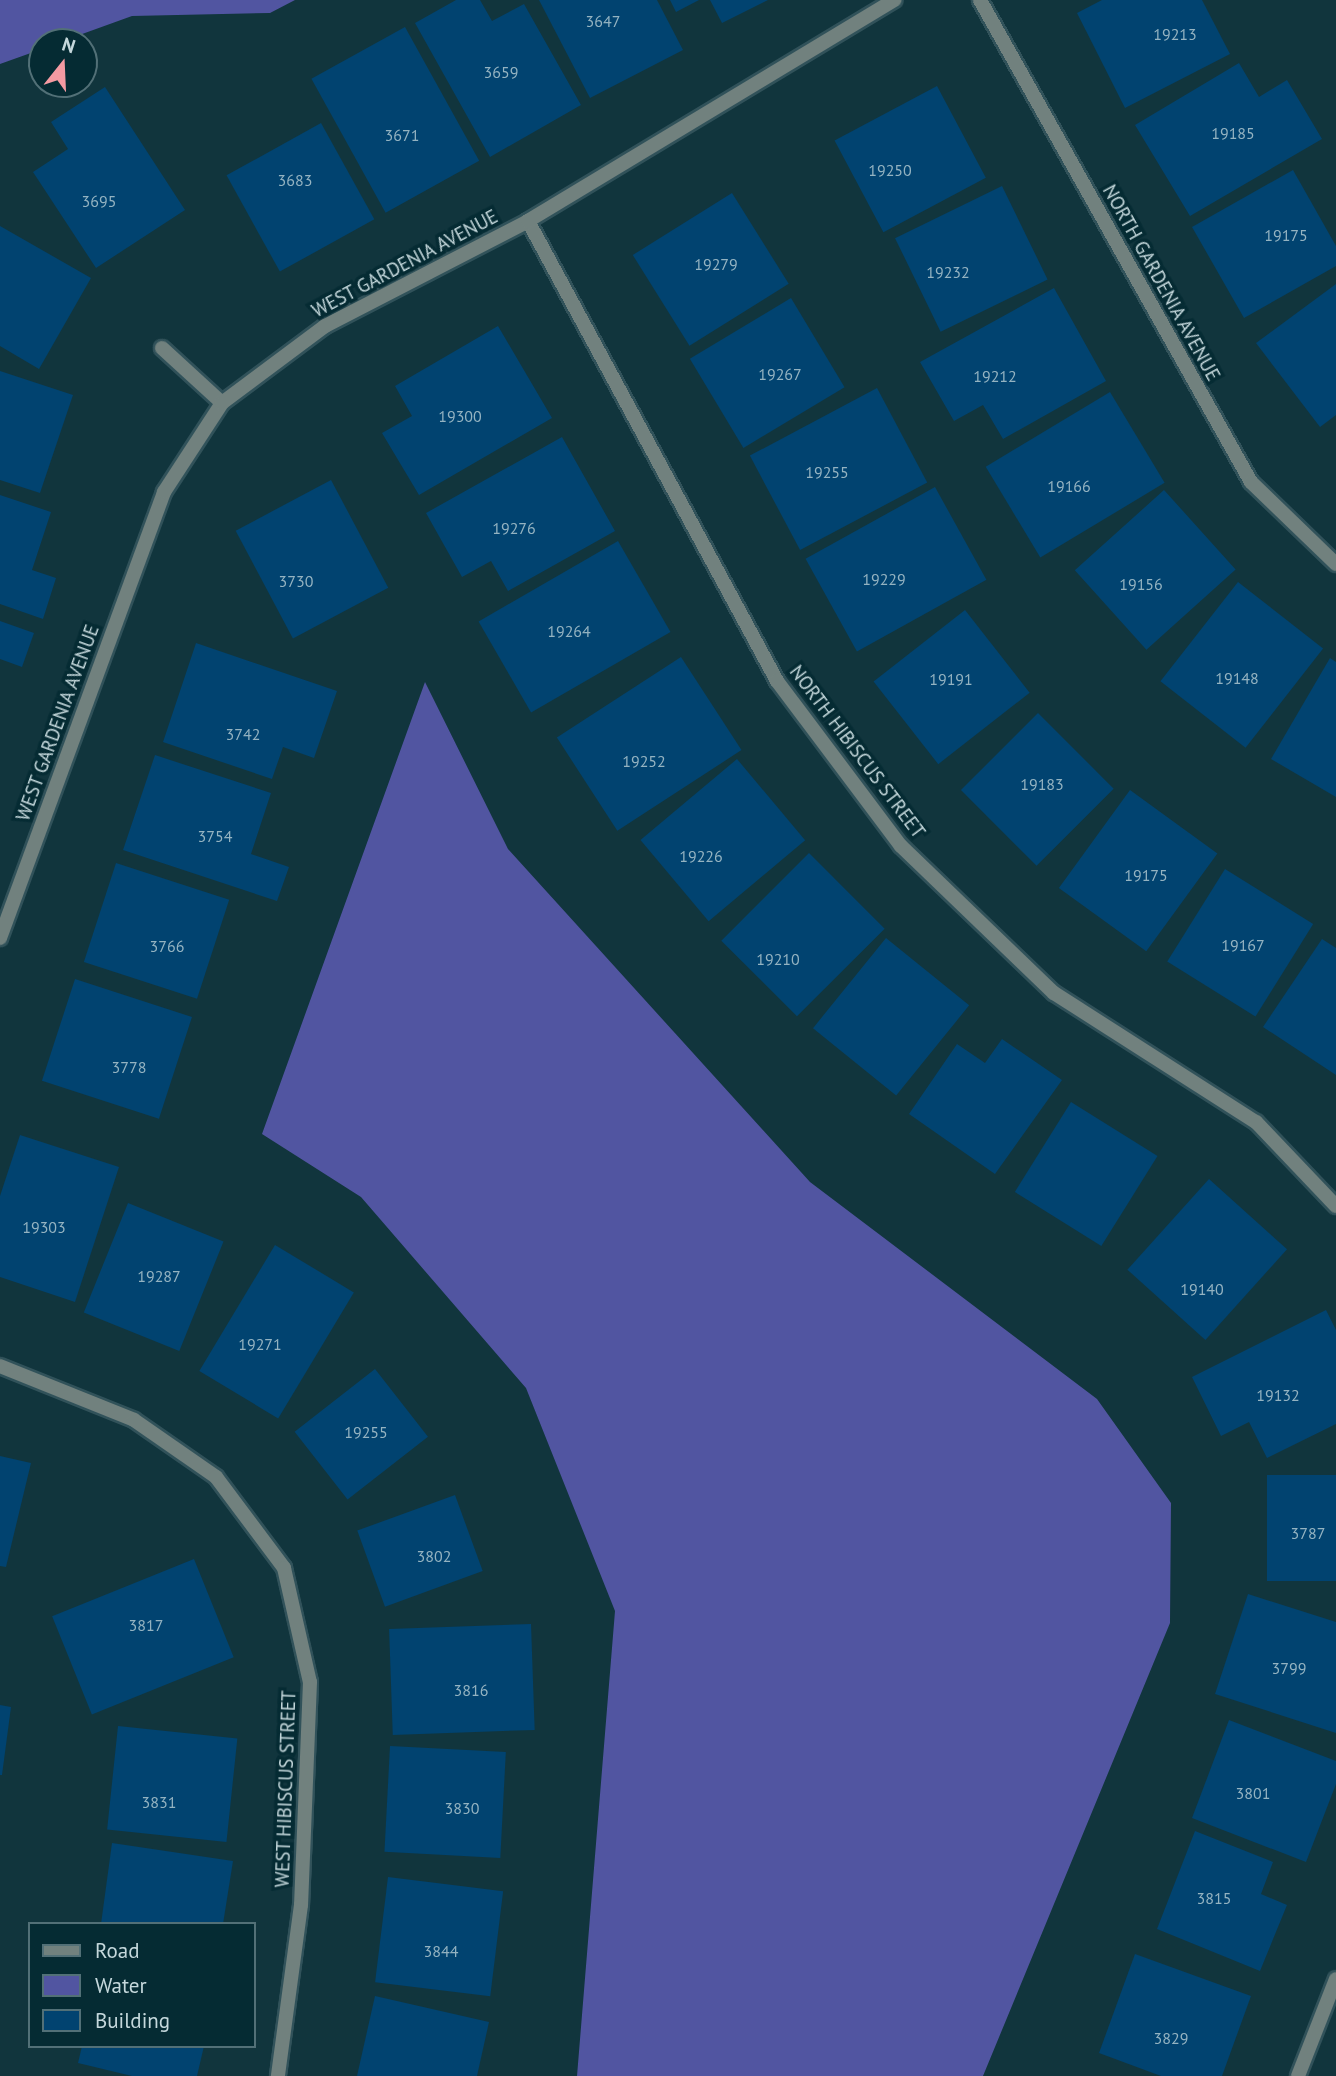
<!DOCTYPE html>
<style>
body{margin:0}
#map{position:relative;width:1336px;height:2076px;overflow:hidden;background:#11353d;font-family:"PT Sans",sans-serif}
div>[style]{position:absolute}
.water>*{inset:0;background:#5155a1}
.building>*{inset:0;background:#014370;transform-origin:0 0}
.roads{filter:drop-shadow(2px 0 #31525a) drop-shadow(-2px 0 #31525a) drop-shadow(0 2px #31525a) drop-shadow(0 -2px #31525a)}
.street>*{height:14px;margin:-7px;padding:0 7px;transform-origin:7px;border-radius:7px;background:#71817e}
span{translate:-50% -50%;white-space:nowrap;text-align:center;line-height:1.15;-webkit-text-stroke:7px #052b33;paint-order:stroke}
.number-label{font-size:16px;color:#94b3c1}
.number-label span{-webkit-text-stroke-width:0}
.street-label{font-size:19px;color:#c5d8dc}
.legend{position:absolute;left:28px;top:1922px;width:228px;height:126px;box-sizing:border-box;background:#052b33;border:2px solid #527077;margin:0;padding:9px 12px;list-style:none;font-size:21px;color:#c5d8dc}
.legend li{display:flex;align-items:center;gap:14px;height:35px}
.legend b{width:35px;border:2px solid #527077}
.north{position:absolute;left:28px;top:28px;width:70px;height:70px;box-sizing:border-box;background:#052b33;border:2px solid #527077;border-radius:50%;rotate:18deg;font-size:19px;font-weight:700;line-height:28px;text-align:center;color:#c5d8dc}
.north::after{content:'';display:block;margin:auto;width:24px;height:32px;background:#f49aa2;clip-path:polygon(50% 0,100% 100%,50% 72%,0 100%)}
</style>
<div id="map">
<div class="water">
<div style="clip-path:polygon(0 0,295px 0,270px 13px,132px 16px,60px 42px,42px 42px,42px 49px,0 64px)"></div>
<div style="clip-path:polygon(425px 682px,508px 849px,810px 1182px,1097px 1399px,1171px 1503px,1170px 1623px,983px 2076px,577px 2076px,615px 1611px,526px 1388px,361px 1197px,262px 1134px)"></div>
</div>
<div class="building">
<div style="clip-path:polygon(456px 0,480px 0,492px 21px,524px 4px,581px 105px,490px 157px,415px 23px)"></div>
<div style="clip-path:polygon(539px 0,657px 0,683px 50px,590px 98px)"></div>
<div style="clip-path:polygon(670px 0,699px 0,676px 12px)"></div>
<div style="clip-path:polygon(710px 0,768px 0,722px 23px)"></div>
<div style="clip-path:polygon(1102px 0,1202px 0,1230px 54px,1125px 108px,1077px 13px)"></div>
<div style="left:405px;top:27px;width:153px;height:107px;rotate:61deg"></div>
<div style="clip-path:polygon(1239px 63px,1259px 97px,1287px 80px,1322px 139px,1190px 216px,1135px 125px)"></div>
<div style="left:937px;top:86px;width:104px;height:116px;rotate:62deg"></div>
<div style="clip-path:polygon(105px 87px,185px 210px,96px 268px,33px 172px,68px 149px,51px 122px)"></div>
<div style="left:321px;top:123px;width:110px;height:108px;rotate:61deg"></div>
<div style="clip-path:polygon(1293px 170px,1336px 246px,1336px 266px,1244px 318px,1192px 227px)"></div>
<div style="left:1002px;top:186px;width:104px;height:119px;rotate:64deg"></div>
<div style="left:732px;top:193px;width:107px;height:117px;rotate:58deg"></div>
<div style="clip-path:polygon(0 226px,91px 278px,39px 369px,0 346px)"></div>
<div style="clip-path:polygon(1336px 284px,1336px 415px,1320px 427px,1256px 343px)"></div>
<div style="clip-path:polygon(1054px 288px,1106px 381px,1003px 439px,983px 405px,954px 421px,920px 362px)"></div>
<div style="left:791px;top:298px;width:104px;height:118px;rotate:59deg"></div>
<div style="clip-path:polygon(498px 326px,552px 418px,419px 495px,382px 433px,412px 416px,395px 386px)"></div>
<div style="clip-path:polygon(0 371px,73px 395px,40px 493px,0 480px)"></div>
<div style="left:877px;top:388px;width:107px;height:144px;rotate:62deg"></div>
<div style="left:1110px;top:392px;width:106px;height:145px;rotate:59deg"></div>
<div style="clip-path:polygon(562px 437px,615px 531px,508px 591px,491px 561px,462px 577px,426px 513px)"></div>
<div style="left:331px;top:480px;width:122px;height:108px;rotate:62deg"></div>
<div style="left:935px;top:487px;width:106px;height:148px;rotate:61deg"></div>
<div style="left:1164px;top:490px;width:107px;height:120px;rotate:48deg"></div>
<div style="clip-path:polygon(0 495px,51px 512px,32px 570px,56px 578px,43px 619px,0 604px)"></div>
<div style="left:618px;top:541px;width:105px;height:161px;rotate:60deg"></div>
<div style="left:1238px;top:582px;width:108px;height:126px;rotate:38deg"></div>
<div style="left:965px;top:610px;width:105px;height:116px;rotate:52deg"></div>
<div style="clip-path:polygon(0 621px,34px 633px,22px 667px,0 659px)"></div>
<div style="clip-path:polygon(196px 643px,337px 691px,314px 758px,283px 747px,272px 779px,163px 742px)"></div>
<div style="left:681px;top:657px;width:111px;height:148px;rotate:57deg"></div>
<div style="clip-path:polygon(1330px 658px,1336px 662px,1336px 797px,1271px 759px)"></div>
<div style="left:1038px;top:713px;width:107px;height:109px;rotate:45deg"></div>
<div style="clip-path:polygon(155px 755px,271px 793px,251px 854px,289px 867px,277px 901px,123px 850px)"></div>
<div style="left:737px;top:759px;width:106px;height:126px;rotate:50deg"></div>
<div style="left:1130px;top:790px;width:108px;height:121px;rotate:36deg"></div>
<div style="left:809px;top:853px;width:107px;height:124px;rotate:45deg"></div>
<div style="left:116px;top:863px;width:119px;height:104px;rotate:18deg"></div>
<div style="left:1225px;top:869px;width:104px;height:109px;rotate:32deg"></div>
<div style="left:886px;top:938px;width:107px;height:116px;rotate:39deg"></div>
<div style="clip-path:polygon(1322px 939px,1336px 948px,1336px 1075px,1263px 1027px)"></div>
<div style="left:75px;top:979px;width:123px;height:107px;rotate:18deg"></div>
<div style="clip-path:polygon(1002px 1039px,1062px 1080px,995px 1174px,909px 1114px,957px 1044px,985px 1063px)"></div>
<div style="left:1071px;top:1102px;width:102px;height:106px;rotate:32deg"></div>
<div style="clip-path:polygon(20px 1135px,119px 1167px,75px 1302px,0 1277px,0 1196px)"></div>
<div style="left:1209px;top:1179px;width:105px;height:122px;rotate:42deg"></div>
<div style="left:128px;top:1203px;width:103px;height:118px;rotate:22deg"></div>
<div style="left:275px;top:1245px;width:92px;height:147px;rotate:31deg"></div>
<div style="clip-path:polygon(1326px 1310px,1336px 1330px,1336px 1424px,1267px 1458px,1249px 1422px,1221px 1436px,1192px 1377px)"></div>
<div style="left:375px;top:1369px;width:86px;height:102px;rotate:52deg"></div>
<div style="clip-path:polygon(0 1456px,31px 1463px,6px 1567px,0 1566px)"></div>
<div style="left:1267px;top:1475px;width:69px;height:106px"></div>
<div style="left:455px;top:1495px;width:81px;height:104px;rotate:70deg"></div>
<div style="left:194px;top:1559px;width:106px;height:153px;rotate:68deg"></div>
<div style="clip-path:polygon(1248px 1594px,1336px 1622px,1336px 1733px,1215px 1694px)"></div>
<div style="left:531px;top:1624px;width:106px;height:142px;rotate:88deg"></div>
<div style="clip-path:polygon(0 1705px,11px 1707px,2px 1775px,0 1775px)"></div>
<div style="clip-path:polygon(1229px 1720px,1336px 1761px,1336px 1784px,1306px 1862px,1192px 1818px)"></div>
<div style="left:118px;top:1726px;width:120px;height:104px;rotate:6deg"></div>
<div style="left:390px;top:1746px;width:116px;height:106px;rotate:3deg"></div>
<div style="clip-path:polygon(1195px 1831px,1273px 1862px,1261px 1894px,1287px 1905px,1260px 1971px,1157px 1929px)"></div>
<div style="clip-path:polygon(112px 1843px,233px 1861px,223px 1924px,101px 1924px)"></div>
<div style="left:388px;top:1877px;width:116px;height:106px;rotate:7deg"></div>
<div style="clip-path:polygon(1135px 1954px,1251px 1996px,1222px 2076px,1161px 2076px,1099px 2053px)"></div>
<div style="clip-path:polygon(375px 1996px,489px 2022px,477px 2076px,357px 2076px)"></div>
<div style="clip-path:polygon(82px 2046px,204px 2046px,197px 2076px,132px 2076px,78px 2063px)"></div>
</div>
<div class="roads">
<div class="street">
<div style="left:980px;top:0;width:553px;rotate:60.65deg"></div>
<div style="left:1251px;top:482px;width:118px;rotate:44deg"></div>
<div style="left:528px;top:221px;width:523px;rotate:61.57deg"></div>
<div style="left:777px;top:681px;width:206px;rotate:53.1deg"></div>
<div style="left:901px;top:846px;width:212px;rotate:43.9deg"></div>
<div style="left:1054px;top:993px;width:240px;rotate:32.6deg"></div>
<div style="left:1256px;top:1122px;width:116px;rotate:46.4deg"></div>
<div style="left:162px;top:348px;width:81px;rotate:42.5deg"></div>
<div style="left:0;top:938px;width:475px;rotate:-69.8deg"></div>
<div style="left:164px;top:492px;width:106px;rotate:-56.9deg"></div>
<div style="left:222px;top:403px;width:129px;rotate:-36.8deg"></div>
<div style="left:325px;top:326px;width:229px;rotate:-27.3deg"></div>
<div style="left:528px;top:221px;width:428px;rotate:-31.1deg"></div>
<div style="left:0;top:1366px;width:144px;rotate:21.9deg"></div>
<div style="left:134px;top:1420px;width:100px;rotate:34.8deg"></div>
<div style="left:216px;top:1477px;width:114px;rotate:53.2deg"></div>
<div style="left:284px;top:1568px;width:117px;rotate:77.2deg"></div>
<div style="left:310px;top:1682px;width:223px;rotate:92.3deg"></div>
<div style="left:301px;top:1905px;width:173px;rotate:97.7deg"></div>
<div style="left:1298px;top:2076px;width:104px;rotate:-68.6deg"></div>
</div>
</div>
<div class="number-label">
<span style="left:603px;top:21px">3647</span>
<span style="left:1175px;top:34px">19213</span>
<span style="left:501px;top:72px">3659</span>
<span style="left:1233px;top:133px">19185</span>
<span style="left:402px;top:135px">3671</span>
<span style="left:890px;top:170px">19250</span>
<span style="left:295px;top:180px">3683</span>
<span style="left:99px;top:201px">3695</span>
<span style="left:1286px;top:235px">19175</span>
<span style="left:716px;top:264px">19279</span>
<span style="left:948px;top:272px">19232</span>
<span style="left:780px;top:374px">19267</span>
<span style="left:995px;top:376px">19212</span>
<span style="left:460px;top:416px">19300</span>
<span style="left:827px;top:472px">19255</span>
<span style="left:1069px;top:486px">19166</span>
<span style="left:514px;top:528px">19276</span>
<span style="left:884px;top:579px">19229</span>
<span style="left:296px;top:581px">3730</span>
<span style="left:1141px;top:584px">19156</span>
<span style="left:569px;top:631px">19264</span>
<span style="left:1237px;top:678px">19148</span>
<span style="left:951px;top:679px">19191</span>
<span style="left:243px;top:734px">3742</span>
<span style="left:644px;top:761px">19252</span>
<span style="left:1042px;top:784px">19183</span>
<span style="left:215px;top:836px">3754</span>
<span style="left:701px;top:856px">19226</span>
<span style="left:1146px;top:875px">19175</span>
<span style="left:1243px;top:945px">19167</span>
<span style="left:167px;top:946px">3766</span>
<span style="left:778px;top:959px">19210</span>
<span style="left:129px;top:1067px">3778</span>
<span style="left:44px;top:1227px">19303</span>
<span style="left:159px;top:1276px">19287</span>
<span style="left:1202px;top:1289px">19140</span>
<span style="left:260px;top:1344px">19271</span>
<span style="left:1278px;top:1395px">19132</span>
<span style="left:366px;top:1432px">19255</span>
<span style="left:1308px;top:1533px">3787</span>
<span style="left:434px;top:1556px">3802</span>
<span style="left:146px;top:1625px">3817</span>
<span style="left:1289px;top:1668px">3799</span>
<span style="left:471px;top:1690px">3816</span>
<span style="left:1253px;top:1793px">3801</span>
<span style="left:159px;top:1802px">3831</span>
<span style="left:462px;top:1808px">3830</span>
<span style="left:1214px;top:1898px">3815</span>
<span style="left:441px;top:1951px">3844</span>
<span style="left:1171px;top:2038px">3829</span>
</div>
<div class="street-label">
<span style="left:405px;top:264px;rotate:-28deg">WEST GARDENIA AVENUE</span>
<span style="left:1161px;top:283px;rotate:61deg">NORTH GARDENIA AVENUE</span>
<span style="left:58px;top:723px;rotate:-70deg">WEST GARDENIA AVENUE</span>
<span style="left:857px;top:752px;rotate:53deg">NORTH HIBISCUS STREET</span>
<span style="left:286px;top:1789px;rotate:-88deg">WEST HIBISCUS STREET</span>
</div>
<ul class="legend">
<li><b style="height:9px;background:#71817e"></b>Road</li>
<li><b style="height:19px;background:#5155a1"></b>Water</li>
<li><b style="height:19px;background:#014370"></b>Building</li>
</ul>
<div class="north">N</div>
</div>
